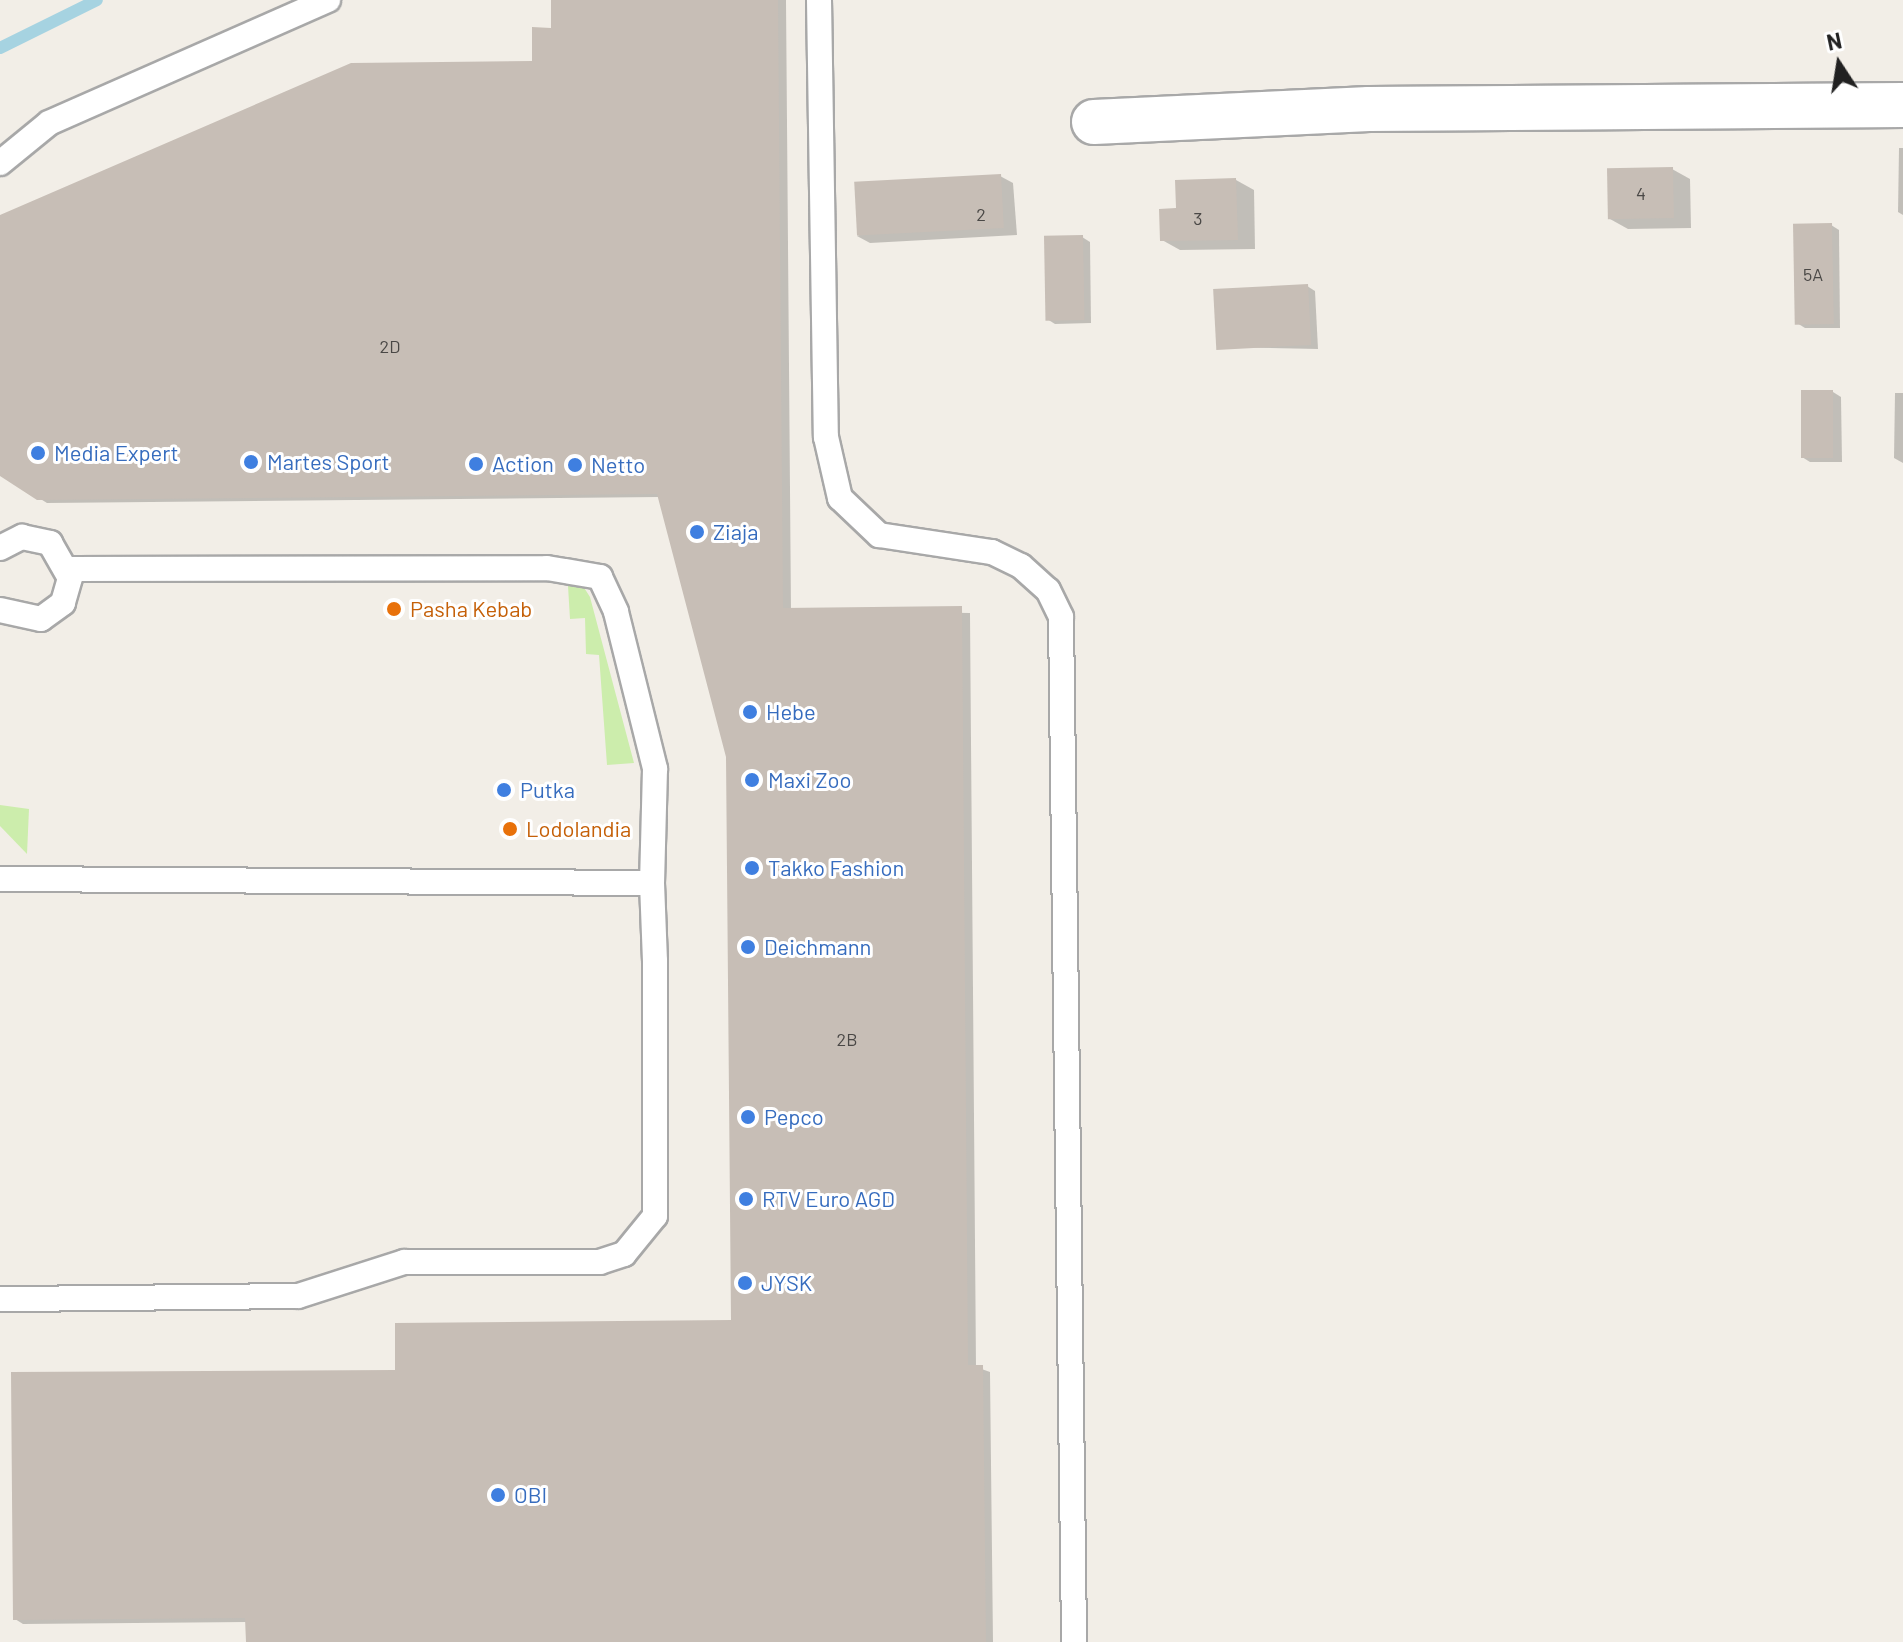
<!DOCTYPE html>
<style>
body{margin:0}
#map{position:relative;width:1903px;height:1642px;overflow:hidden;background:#f2eee7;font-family:Barlow,sans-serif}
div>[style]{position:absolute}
.grass>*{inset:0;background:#ccedac}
.shadow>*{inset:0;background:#0003}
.stream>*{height:12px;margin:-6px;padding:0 6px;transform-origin:6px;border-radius:6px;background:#a6d3e1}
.building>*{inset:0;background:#c7beb6;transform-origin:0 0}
.roads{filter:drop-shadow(2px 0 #a8a8a8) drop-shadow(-2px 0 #a8a8a8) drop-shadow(0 2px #a8a8a8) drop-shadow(0 -2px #a8a8a8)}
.service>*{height:24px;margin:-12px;padding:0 12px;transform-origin:12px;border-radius:12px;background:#fff}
.minor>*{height:44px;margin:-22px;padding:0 22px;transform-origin:22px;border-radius:22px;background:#fff}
.dots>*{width:22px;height:22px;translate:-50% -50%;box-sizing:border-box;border:4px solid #fff;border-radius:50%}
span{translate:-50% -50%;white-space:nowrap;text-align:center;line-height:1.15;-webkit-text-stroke:6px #fff;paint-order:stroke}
.number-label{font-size:18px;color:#4a4846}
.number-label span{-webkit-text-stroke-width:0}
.shop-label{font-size:22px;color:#366cbe}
.left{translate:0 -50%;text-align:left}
.food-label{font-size:22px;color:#c56008}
.north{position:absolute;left:1799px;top:24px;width:80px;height:80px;-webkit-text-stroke:6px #fff;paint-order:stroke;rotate:348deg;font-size:22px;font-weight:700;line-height:32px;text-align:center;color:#212121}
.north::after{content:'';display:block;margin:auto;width:28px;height:36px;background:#212121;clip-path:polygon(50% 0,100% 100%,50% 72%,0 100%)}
</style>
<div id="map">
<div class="grass">
<div style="clip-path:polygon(568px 586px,583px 586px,590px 597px,634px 763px,607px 765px,599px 655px,586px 654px,585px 618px,570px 619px)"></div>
<div style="clip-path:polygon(0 805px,29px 809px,27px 854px,0 826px)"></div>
</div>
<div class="shadow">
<div style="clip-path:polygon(620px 0,786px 0,791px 610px,970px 613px,976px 1367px,990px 1372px,993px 1642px,248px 1642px,247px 1622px,23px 1624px,15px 1619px,733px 1322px,728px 757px,660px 497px,47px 503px,0 474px,0 217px,534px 63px,553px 30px)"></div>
<div style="clip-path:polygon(1899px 148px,1903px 148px,1903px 215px,1898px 212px)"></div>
<div style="clip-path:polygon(1672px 169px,1690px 179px,1691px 228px,1628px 229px,1610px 219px)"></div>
<div style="clip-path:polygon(1000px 176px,1013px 183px,1017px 235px,870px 243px,857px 236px)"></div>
<div style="clip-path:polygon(1236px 180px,1254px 190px,1255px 249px,1180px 250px,1162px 240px,1178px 210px)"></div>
<div style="clip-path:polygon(1831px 225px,1839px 230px,1840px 328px,1805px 328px,1797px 323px)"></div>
<div style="clip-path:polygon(1082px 237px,1090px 242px,1091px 323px,1055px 324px,1047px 319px)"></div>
<div style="clip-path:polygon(1307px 286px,1315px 291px,1318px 349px,1217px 347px)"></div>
<div style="clip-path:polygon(1833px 392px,1841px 397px,1842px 462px,1810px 462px,1802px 457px)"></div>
<div style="clip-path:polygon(1895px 393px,1903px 393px,1903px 463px,1894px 458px)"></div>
</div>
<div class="stream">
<div style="left:0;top:48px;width:108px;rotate:-26.3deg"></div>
</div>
<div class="building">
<div style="clip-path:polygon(551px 0,778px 0,783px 608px,962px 606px,968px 1365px,983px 1365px,986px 1642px,246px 1642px,245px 1618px,13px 1620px,11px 1372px,395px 1370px,395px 1323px,731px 1320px,726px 757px,657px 494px,37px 500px,0 476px,0 215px,351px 63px,532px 61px,532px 27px,551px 28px)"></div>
<div style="left:1673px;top:167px;width:51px;height:66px;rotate:89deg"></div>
<div style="left:1001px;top:174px;width:54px;height:147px;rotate:87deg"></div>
<div style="clip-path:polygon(1236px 178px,1238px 240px,1160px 241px,1159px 209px,1176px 208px,1175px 180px)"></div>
<div style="left:1832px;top:223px;width:101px;height:39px;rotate:89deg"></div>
<div style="left:1083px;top:235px;width:85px;height:39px;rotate:89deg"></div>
<div style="left:1308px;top:284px;width:61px;height:95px;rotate:87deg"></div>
<div style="left:1801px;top:390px;width:32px;height:68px"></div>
</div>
<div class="roads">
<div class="service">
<div style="left:819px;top:0;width:437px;rotate:89.1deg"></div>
<div style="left:826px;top:437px;width:63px;rotate:77.1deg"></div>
<div style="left:840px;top:498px;width:54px;rotate:43.5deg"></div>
<div style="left:879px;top:535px;width:114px;rotate:8.6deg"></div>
<div style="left:992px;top:552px;width:32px;rotate:26deg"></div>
<div style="left:1021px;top:566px;width:36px;rotate:42deg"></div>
<div style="left:1048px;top:590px;width:30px;rotate:64deg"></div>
<div style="left:1061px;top:617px;width:1025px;rotate:89.27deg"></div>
<div style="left:0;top:163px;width:63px;rotate:-39.2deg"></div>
<div style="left:49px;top:123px;width:305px;rotate:-23.8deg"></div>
<div style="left:0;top:548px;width:25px;rotate:-27deg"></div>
<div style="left:22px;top:537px;width:29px;rotate:12deg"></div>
<div style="left:50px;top:543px;width:40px;rotate:60.3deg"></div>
<div style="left:70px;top:578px;width:26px;rotate:106deg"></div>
<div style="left:63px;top:603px;width:27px;rotate:144deg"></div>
<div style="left:41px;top:619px;width:42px;rotate:-167.6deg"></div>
<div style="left:68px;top:569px;width:479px;rotate:-0.1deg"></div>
<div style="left:547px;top:568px;width:54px;rotate:9.6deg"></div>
<div style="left:600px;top:577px;width:38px;rotate:65deg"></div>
<div style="left:616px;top:612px;width:162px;rotate:76deg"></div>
<div style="left:655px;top:769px;width:114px;rotate:91.5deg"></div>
<div style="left:0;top:879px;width:652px;rotate:0.35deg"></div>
<div style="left:652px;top:883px;width:78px;rotate:87.8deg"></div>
<div style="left:655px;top:961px;width:255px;rotate:90deg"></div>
<div style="left:655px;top:1216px;width:49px;rotate:129.2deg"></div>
<div style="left:624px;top:1254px;width:25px;rotate:162deg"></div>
<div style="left:600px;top:1262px;width:196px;rotate:180deg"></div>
<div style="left:404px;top:1262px;width:111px;rotate:162.2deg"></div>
<div style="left:298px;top:1296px;width:298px;rotate:179.4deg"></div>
</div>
<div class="minor">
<div style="left:1094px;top:122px;width:275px;rotate:-2.7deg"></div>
<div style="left:1369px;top:109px;width:534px;rotate:-0.43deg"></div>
</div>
</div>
<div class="dots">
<div style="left:38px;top:453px;background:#3f7fe0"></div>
<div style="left:251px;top:462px;background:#3f7fe0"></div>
<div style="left:476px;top:464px;background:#3f7fe0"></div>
<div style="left:575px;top:465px;background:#3f7fe0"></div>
<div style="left:697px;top:532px;background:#3f7fe0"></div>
<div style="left:394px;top:609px;background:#e8710a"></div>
<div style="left:750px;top:712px;background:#3f7fe0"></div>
<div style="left:752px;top:780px;background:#3f7fe0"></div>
<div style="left:504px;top:790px;background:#3f7fe0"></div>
<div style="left:510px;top:829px;background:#e8710a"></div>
<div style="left:752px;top:868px;background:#3f7fe0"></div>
<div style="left:748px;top:947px;background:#3f7fe0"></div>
<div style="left:748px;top:1117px;background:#3f7fe0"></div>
<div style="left:746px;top:1199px;background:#3f7fe0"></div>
<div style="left:745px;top:1283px;background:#3f7fe0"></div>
<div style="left:498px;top:1495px;background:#3f7fe0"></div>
</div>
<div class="number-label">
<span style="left:1641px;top:193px">4</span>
<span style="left:981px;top:214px">2</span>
<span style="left:1198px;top:218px">3</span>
<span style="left:1813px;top:274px">5A</span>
<span style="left:390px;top:346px">2D</span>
<span style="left:847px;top:1039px">2B</span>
</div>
<div class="shop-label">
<span class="left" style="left:54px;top:453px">Media Expert</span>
<span class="left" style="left:267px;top:462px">Martes Sport</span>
<span class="left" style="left:492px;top:464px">Action</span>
<span class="left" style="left:591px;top:465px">Netto</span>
<span class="left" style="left:713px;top:532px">Ziaja</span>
<span class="left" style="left:766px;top:712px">Hebe</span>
<span class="left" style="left:768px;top:780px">Maxi Zoo</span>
<span class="left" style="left:520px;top:790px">Putka</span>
<span class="left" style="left:768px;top:868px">Takko Fashion</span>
<span class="left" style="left:764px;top:947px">Deichmann</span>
<span class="left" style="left:764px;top:1117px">Pepco</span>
<span class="left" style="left:762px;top:1199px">RTV Euro AGD</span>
<span class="left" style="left:761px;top:1283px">JYSK</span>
<span class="left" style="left:514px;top:1495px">OBI</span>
</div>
<div class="food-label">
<span class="left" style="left:410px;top:609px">Pasha Kebab</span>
<span class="left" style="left:526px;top:829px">Lodolandia</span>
</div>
<div class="north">N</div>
</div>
